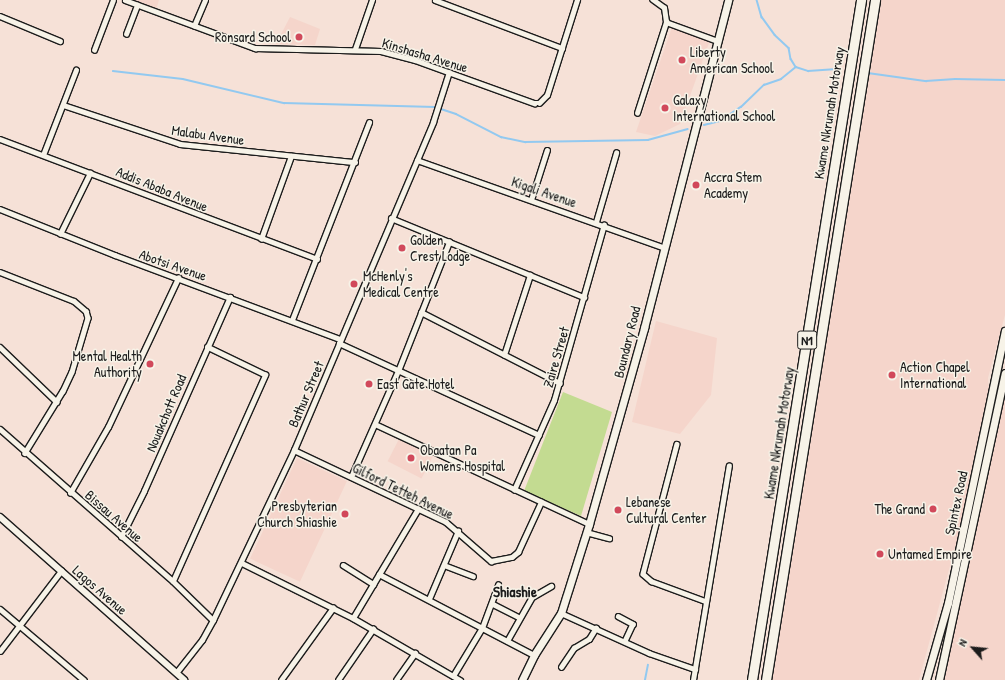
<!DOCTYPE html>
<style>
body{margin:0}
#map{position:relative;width:1005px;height:680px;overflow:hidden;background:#f6e1d7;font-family:"Patrick Hand",sans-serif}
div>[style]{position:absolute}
.built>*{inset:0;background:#f5d5cb;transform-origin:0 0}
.green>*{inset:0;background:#c3db91}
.stream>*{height:1.5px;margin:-0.75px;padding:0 0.75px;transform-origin:0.75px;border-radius:0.75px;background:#92c9f0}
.roads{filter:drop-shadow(1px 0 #1c1c1c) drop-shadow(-1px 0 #1c1c1c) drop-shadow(0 1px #1c1c1c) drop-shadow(0 -1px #1c1c1c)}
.minor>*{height:4.5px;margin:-2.25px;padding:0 2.25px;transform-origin:2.25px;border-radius:2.25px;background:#f7f3e8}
.tertiary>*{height:6px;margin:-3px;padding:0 3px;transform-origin:3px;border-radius:3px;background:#f7f3e8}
.secondary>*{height:7px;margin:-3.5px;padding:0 3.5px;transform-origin:3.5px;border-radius:3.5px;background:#f7f3e8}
.motorway>*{height:9px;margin:-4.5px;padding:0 4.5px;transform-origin:4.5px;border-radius:4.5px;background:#f7f3e8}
.dots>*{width:11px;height:11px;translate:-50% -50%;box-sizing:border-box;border:2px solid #f7f3e8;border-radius:50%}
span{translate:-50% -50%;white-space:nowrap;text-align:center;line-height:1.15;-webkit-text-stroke:3px #f7f3e8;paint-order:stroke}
.shield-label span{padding:1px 3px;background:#f7f3e8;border:1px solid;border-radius:3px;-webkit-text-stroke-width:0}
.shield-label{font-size:13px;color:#1c1c1c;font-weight:700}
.poi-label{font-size:14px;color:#1c1c1c}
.right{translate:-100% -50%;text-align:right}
.left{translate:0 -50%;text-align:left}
.street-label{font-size:14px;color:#1c1c1c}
.neighbourhood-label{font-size:15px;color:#1c1c1c;font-weight:700}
.north{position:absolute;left:953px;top:628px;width:40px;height:40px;-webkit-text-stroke:3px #f7f3e8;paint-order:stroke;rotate:297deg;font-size:11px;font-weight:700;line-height:16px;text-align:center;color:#1c1c1c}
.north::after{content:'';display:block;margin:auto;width:14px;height:18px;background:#1c1c1c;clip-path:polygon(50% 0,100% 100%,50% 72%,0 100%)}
</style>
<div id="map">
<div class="built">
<div style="clip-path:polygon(130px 0,159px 0,156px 10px)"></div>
<div style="clip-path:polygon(877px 0,1005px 0,1005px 315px,988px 378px,989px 390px,957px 540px,919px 680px,769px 680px)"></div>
<div style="clip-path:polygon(290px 17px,320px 29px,315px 45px,276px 44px)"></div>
<div style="clip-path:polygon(672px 27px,710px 40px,680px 124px,655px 136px,636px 132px)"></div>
<div style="clip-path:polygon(656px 321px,717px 338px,711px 395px,680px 434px,632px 422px)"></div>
<div style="clip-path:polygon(1005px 388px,1005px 680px,942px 680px,961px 598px)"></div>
<div style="left:399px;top:439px;width:38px;height:25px;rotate:27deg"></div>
<div style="left:297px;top:458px;width:55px;height:111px;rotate:25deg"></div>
</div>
<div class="green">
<div style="clip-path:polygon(563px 392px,612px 412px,581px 516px,524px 491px)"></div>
</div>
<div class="stream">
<div style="left:757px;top:0;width:18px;rotate:74deg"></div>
<div style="left:762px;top:17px;width:22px;rotate:54deg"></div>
<div style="left:775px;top:35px;width:19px;rotate:43deg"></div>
<div style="left:789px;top:48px;width:11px;rotate:80deg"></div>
<div style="left:791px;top:59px;width:9px;rotate:58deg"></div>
<div style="left:113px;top:71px;width:70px;rotate:6.5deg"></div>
<div style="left:183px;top:79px;width:104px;rotate:13.4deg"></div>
<div style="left:284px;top:103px;width:151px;rotate:1.5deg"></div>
<div style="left:435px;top:107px;width:22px;rotate:18deg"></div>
<div style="left:456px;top:114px;width:51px;rotate:27.1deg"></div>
<div style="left:501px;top:137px;width:25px;rotate:12deg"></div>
<div style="left:525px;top:142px;width:123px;rotate:-0.9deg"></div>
<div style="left:648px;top:140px;width:41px;rotate:-15.4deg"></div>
<div style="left:868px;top:73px;width:59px;rotate:7.9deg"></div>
<div style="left:926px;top:81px;width:29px;rotate:-4deg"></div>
<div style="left:955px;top:79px;width:50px;rotate:1.1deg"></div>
<div style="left:704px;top:125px;width:16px;rotate:-14deg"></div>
<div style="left:720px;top:121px;width:25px;rotate:-34deg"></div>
<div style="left:741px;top:107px;width:32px;rotate:-44deg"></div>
<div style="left:764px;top:85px;width:18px;rotate:-19deg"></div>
<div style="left:781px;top:79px;width:19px;rotate:-39deg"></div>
<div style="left:796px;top:67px;width:13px;rotate:18deg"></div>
<div style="left:808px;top:71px;width:29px;rotate:-4deg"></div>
<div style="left:645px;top:680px;width:15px;rotate:-79deg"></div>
</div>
<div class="roads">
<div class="minor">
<div style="left:125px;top:0;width:139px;rotate:20.3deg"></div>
<div style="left:255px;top:48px;width:126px;rotate:1.4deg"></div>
<div style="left:381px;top:51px;width:35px;rotate:15deg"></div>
<div style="left:415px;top:60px;width:127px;rotate:19.9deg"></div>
<div style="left:534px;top:103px;width:5px"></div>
<div style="left:539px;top:103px;width:11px;rotate:-45deg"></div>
<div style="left:547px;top:95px;width:100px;rotate:-72.5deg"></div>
<div style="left:435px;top:0;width:136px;rotate:20.7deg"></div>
<div style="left:0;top:16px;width:65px;rotate:22.6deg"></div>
<div style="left:666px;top:22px;width:55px;rotate:20.1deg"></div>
<div style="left:194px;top:26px;width:28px;rotate:-67deg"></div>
<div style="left:126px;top:34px;width:31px;rotate:-69deg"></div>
<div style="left:355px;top:49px;width:52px;rotate:-70.9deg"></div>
<div style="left:94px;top:50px;width:53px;rotate:-69.2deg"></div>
<div style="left:63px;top:105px;width:123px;rotate:18.4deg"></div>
<div style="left:180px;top:144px;width:176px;rotate:5.9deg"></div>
<div style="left:637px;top:113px;width:96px;rotate:-72.3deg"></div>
<div style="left:666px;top:22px;width:14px;rotate:-98deg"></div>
<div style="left:664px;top:8px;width:14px;rotate:-144deg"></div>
<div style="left:0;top:139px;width:339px;rotate:20.7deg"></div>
<div style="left:43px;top:155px;width:91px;rotate:-68.8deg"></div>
<div style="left:417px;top:160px;width:261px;rotate:19.5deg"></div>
<div style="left:531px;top:200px;width:52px;rotate:-72.3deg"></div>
<div style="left:0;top:209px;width:124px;rotate:21.8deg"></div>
<div style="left:115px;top:255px;width:240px;rotate:20.5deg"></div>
<div style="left:391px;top:218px;width:209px;rotate:22.3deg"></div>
<div style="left:596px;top:222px;width:72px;rotate:-73.8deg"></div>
<div style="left:60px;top:234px;width:68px;rotate:-63.8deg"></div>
<div style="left:261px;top:239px;width:88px;rotate:-70.1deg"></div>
<div style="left:0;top:272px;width:79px;rotate:21.4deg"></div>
<div style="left:74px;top:301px;width:16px;rotate:40deg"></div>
<div style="left:86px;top:311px;width:7px;rotate:74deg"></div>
<div style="left:88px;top:318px;width:56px;rotate:106.5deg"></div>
<div style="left:72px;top:372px;width:21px;rotate:115deg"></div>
<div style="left:63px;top:391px;width:73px;rotate:121.5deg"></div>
<div style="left:421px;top:312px;width:156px;rotate:27.1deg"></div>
<div style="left:292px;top:320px;width:212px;rotate:-68.7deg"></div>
<div style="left:339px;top:343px;width:220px;rotate:24.7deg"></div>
<div style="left:0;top:347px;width:79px;rotate:44deg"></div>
<div style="left:504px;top:355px;width:84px;rotate:-72deg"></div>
<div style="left:375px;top:424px;width:236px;rotate:25deg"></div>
<div style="left:0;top:429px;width:230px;rotate:41.3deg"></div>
<div style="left:173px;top:581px;width:56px;rotate:44.3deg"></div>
<div style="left:677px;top:444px;width:134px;rotate:104.7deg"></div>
<div style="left:643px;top:574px;width:11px;rotate:41deg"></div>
<div style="left:651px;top:581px;width:58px;rotate:20.3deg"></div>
<div style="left:294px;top:450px;width:168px;rotate:25.3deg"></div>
<div style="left:446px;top:522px;width:60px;rotate:40.9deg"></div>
<div style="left:491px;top:561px;width:21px;rotate:-11deg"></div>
<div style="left:512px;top:557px;width:8px;rotate:-40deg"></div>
<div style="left:518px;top:552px;width:55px;rotate:-65.3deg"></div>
<div style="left:351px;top:477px;width:116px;rotate:-66.1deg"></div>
<div style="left:398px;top:371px;width:139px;rotate:-68.4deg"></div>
<div style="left:514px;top:490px;width:98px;rotate:-66deg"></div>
<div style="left:554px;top:400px;width:182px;rotate:-74.1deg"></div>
<div style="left:70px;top:493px;width:76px;rotate:-60.1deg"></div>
<div style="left:108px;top:427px;width:165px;rotate:-64.8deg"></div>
<div style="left:586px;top:532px;width:24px;rotate:15deg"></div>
<div style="left:121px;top:537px;width:51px;rotate:-63.4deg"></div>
<div style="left:144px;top:491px;width:212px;rotate:-66.1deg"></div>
<div style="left:242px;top:563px;width:124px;rotate:26.4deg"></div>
<div style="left:353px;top:618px;width:124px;rotate:30.1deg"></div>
<div style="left:343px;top:565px;width:36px;rotate:32deg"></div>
<div style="left:444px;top:565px;width:31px;rotate:21deg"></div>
<div style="left:379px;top:574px;width:175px;rotate:27.6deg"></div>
<div style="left:173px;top:581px;width:226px;rotate:-65.9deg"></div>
<div style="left:265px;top:375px;width:64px;rotate:-154.2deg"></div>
<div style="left:429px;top:599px;width:74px;rotate:-66.9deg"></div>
<div style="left:493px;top:604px;width:29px;rotate:27deg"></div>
<div style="left:0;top:609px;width:110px;rotate:40.2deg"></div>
<div style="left:561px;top:613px;width:97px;rotate:24.4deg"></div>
<div style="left:649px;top:653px;width:49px;rotate:19.2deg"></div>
<div style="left:618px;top:616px;width:17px;rotate:28deg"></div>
<div style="left:633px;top:624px;width:19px;rotate:115deg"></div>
<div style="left:353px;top:618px;width:127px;rotate:-59.2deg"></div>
<div style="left:507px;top:641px;width:51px;rotate:-60.4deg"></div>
<div style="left:532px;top:597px;width:22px;rotate:-30deg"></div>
<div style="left:0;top:651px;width:101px;rotate:-52.7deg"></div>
<div style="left:561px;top:667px;width:23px;rotate:-56deg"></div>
<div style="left:574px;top:648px;width:17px;rotate:-31deg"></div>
<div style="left:589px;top:639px;width:13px;rotate:-58deg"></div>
<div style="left:176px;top:673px;width:42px;rotate:-51.8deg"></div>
<div style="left:202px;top:640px;width:23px;rotate:-61deg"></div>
<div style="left:213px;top:620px;width:188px;rotate:-64.5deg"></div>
<div style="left:294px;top:450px;width:356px;rotate:-67deg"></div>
<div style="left:433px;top:122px;width:52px;rotate:-72.3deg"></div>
<div style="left:453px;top:676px;width:56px;rotate:-58.9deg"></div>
<div style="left:482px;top:628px;width:46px;rotate:-69.6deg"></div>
<div style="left:281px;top:680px;width:89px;rotate:-54.2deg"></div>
<div style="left:338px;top:680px;width:62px;rotate:-55.5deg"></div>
<div style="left:396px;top:680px;width:33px;rotate:-55deg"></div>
<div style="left:693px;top:680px;width:217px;rotate:-80.5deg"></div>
</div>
<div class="tertiary">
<div style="left:0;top:517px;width:246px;rotate:41.5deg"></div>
</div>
<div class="secondary">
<div style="left:522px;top:680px;width:28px;rotate:-64deg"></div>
<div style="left:534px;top:655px;width:50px;rotate:-57.3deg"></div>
<div style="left:561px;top:613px;width:93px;rotate:-72.5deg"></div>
<div style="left:589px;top:524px;width:204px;rotate:-74.3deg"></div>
<div style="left:644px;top:328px;width:339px;rotate:-75.6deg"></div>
<div style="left:926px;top:680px;width:80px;rotate:-74.1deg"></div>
<div style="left:948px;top:603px;width:278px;rotate:-78.2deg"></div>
<div style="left:939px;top:680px;width:314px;rotate:-77.9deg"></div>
</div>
<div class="motorway">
<div style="left:752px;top:680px;width:689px;rotate:-80.89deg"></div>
<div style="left:766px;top:680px;width:689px;rotate:-80.89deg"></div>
</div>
</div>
<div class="dots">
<div style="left:299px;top:37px;background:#d1495b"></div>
<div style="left:682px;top:60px;background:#d1495b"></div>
<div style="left:665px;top:108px;background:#d1495b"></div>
<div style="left:696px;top:185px;background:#d1495b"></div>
<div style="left:402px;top:248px;background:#d1495b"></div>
<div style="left:354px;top:284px;background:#d1495b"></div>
<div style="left:150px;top:364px;background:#d1495b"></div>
<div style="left:892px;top:375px;background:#d1495b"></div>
<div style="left:369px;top:384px;background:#d1495b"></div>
<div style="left:411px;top:458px;background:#d1495b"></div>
<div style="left:933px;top:509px;background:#d1495b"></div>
<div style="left:618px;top:510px;background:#d1495b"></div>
<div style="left:345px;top:514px;background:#d1495b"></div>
<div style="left:880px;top:554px;background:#d1495b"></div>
</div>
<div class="shield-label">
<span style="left:807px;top:340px">N1</span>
</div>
<div class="poi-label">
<span class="right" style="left:291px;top:37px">Ronsard School</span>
<span class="left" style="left:690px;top:60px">Liberty<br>American School</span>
<span class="left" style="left:673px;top:108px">Galaxy<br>International School</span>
<span class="left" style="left:704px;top:185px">Accra Stem<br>Academy</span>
<span class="left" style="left:410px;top:248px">Golden<br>Crest Lodge</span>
<span class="left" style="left:363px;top:284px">McHenly's<br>Medical Centre</span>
<span class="right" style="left:142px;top:364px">Mental Health<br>Authority</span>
<span class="left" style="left:900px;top:375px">Action Chapel<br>International</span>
<span class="left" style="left:377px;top:384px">East Gate Hotel</span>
<span class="left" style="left:420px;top:458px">Obaatan Pa<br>Womens Hospital</span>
<span class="left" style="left:626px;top:510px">Lebanese<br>Cultural Center</span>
<span class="right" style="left:337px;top:514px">Presbyterian<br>Church Shiashie</span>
<span class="right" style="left:925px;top:509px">The Grand</span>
<span class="left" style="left:888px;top:554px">Untamed Empire</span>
</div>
<div class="street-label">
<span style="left:425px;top:55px;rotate:17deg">Kinshasha Avenue</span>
<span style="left:829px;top:113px;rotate:-81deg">Kwame Nkrumah Motorway</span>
<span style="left:208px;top:135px;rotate:8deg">Malabu Avenue</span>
<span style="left:162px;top:189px;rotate:22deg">Addis Ababa Avenue</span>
<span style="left:544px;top:192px;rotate:19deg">Kigali Avenue</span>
<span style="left:173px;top:265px;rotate:19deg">Abotsi Avenue</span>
<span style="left:627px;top:342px;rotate:-76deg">Boundary Road</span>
<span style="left:556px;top:357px;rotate:-74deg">Zaire Street</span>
<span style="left:306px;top:394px;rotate:-67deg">Bathur Street</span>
<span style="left:166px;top:413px;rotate:-67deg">Nouakchott Road</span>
<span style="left:779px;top:433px;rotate:-81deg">Kwame Nkrumah Motorway</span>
<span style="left:403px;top:491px;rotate:26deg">Gilford Tetteh Avenue</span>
<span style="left:956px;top:503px;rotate:-78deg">Spintex Road</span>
<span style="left:114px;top:516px;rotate:41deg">Bissau Avenue</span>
<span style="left:100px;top:590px;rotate:41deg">Lagos Avenue</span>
</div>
<div class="neighbourhood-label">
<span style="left:515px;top:592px">Shiashie</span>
</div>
<div class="north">N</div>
</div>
